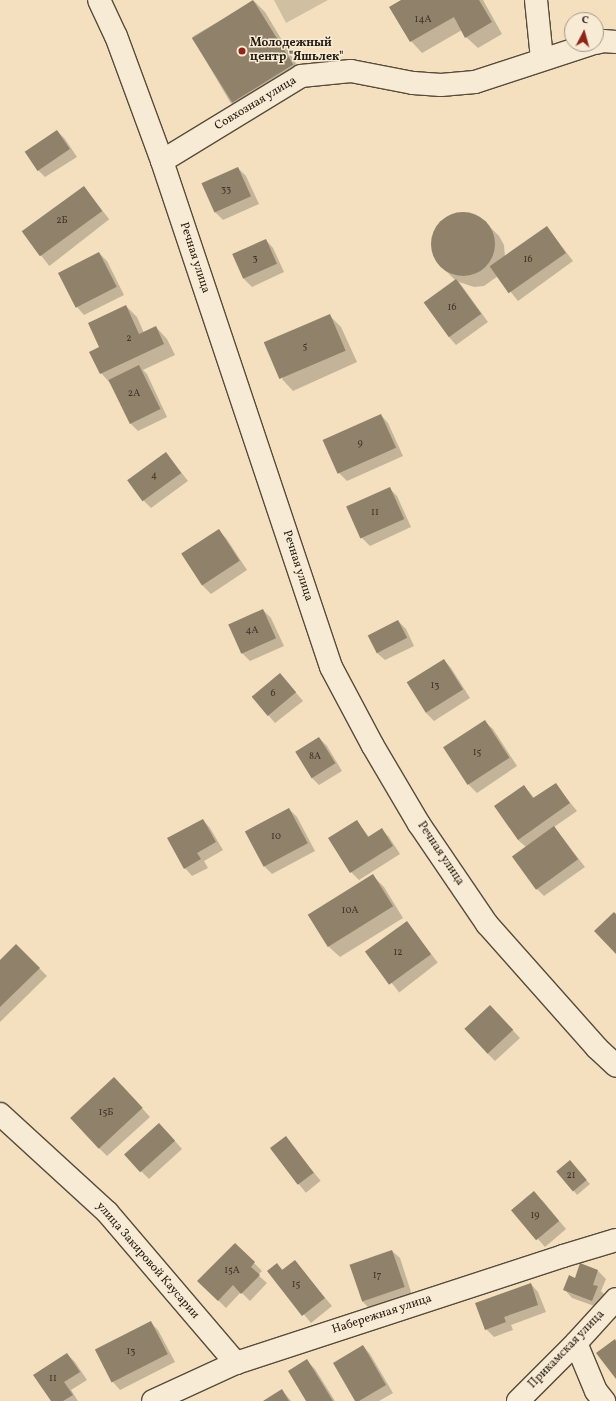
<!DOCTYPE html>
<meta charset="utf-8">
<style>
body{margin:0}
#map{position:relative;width:616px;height:1401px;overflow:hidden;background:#f4e0bf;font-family:Vollkorn,serif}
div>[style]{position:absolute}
.green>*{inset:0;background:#d0bfa1}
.shadow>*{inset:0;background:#0003;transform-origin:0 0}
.building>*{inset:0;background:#90816b;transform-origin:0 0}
.round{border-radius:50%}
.roads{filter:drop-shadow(1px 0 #574c3c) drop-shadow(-1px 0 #574c3c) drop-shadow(0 1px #574c3c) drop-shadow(0 -1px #574c3c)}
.minor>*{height:22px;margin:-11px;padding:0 11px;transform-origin:11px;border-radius:11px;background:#f8ebd5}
.dots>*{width:11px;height:11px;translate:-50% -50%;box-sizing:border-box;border:2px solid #f8ebd5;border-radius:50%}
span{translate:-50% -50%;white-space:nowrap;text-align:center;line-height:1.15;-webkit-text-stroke:3px #f8ebd5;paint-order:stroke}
.number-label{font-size:10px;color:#3e3427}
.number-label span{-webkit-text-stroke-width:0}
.poi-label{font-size:12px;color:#231b10;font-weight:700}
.left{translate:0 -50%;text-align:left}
.street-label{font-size:12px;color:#231b10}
.north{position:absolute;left:564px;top:12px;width:40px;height:40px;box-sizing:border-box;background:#f8ebd5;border:1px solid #a39886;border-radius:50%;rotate:6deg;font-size:11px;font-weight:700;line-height:16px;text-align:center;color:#231b10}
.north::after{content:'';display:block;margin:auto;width:14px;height:18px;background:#8f2418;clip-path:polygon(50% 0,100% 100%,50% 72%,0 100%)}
</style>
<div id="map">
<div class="green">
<div style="clip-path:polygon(274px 0,328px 0,286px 23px)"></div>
</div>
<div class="shadow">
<div style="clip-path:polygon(403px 0,483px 0,502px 34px,478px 48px,466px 37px,462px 30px,422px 53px,411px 41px)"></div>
<div style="clip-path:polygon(254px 1px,265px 12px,304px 77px,241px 113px,230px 102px,192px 37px)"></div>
<div style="clip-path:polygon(57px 131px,65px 139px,77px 157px,45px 177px,37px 169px)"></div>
<div style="clip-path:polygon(238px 168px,246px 176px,259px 204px,223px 220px,215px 212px)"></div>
<div style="left:84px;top:187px;width:41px;height:76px;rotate:52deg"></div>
<div style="clip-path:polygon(459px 213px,469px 214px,479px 217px,487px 224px,499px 236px,504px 245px,505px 257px,547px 227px,573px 261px,518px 301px,498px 276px,484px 286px,474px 287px,459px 282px,488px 322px,456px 345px,449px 337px,455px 280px,436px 261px,432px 251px,432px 241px,435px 231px,441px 222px,449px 216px)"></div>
<div style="clip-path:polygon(266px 240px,273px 248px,284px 272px,252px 287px,244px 279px)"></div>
<div style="clip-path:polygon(99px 253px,107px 261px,124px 295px,84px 315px,77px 307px)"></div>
<div style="clip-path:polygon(126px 306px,137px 317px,144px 333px,156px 327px,167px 339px,175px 355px,143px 370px,147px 374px,167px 417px,138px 431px,130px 423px,111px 384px,101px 373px,101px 348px)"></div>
<div style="clip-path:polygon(330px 316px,341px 327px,357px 362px,293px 391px,282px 379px)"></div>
<div style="clip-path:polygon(381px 415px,388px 423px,403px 456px,347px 481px,339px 473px)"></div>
<div style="clip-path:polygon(166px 453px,188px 481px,151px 508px,143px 500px)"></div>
<div style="clip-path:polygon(389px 488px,397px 496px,411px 527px,370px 546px,362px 538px)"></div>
<div style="clip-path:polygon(218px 530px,226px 538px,247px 570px,211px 594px,203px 586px,182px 555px)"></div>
<div style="clip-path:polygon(263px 610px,271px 618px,284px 646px,250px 661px,242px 653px)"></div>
<div style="clip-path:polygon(398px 621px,406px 629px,414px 646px,385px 660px,377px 653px)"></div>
<div style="clip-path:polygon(444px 660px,451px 668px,470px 698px,434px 721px,426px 713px)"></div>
<div style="clip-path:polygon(287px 682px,303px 701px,275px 723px,252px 696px)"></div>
<div style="clip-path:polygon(485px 722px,493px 729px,517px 766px,477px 793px,469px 785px)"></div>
<div style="clip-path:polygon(319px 738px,327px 746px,342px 771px,319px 785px,311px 777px,296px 752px)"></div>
<div style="clip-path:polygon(555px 784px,577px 811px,554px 827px,585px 867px,544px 896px,536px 888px,526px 847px,518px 840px,524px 786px,535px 799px)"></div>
<div style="clip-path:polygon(289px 809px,297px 817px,315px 851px,272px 874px,264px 866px)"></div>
<div style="clip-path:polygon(203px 820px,210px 828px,223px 850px,204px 861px,208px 868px,192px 876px,185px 868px)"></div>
<div style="clip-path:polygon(357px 821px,369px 837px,381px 829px,389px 837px,400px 854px,359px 880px,351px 872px)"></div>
<div style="clip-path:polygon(373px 876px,384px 887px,403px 918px,340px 957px,328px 946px)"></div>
<div style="left:407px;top:923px;width:50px;height:49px;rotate:52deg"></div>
<div style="clip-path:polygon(16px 945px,47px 976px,0 1022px,0 961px)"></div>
<div style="clip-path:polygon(498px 1014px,520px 1038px,495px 1061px,487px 1053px)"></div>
<div style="clip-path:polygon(122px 1086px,150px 1117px,107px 1156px,99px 1148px)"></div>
<div style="clip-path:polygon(167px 1132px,182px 1149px,149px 1179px,141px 1171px)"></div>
<div style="left:286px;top:1138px;width:55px;height:19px;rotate:51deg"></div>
<div style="clip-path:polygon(573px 1165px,590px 1184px,577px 1195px,574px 1191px)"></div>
<div style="clip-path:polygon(542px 1200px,566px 1229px,545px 1247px,512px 1210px)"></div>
<div style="clip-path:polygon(235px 1244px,262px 1271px,258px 1275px,267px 1283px,250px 1301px,241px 1292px,226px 1308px,199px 1281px)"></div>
<div style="clip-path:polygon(392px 1251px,400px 1258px,412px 1295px,370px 1309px,362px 1301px)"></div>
<div style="clip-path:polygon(294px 1261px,332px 1306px,311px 1323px,268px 1271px,277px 1264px,283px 1270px)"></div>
<div style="clip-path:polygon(581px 1265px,598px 1271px,606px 1279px,601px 1291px,605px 1295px,600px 1308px,572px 1298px,565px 1290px,575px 1279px)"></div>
<div style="clip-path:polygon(531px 1284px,538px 1292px,546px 1312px,511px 1325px,513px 1330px,494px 1337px,486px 1329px)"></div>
<div style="clip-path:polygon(151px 1323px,158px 1330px,175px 1362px,120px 1390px,113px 1382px)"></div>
<div style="clip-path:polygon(363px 1346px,370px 1354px,393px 1393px,379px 1401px,357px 1401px)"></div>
<div style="clip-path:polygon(67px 1354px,75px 1362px,87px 1380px,71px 1390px,78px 1401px,52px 1401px)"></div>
<div style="clip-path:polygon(307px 1361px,315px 1369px,335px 1401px,307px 1401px)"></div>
<div style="clip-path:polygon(282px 1390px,291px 1401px,265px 1401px)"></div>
</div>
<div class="building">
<div style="left:253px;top:0;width:76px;height:72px;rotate:58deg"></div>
<div style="clip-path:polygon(401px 0,479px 0,492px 22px,465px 38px,454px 17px,410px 42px,389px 7px)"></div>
<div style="left:57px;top:130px;width:23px;height:39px;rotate:56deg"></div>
<div style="left:238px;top:167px;width:32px;height:40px;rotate:66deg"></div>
<div style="left:84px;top:186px;width:31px;height:77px;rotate:54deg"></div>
<div class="round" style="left:431px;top:212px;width:64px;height:64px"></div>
<div style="left:547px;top:226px;width:33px;height:70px;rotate:55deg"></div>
<div style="left:266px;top:239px;width:27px;height:37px;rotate:66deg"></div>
<div style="left:99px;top:252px;width:39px;height:46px;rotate:63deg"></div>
<div style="left:456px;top:279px;width:43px;height:40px;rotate:54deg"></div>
<div style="clip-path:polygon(126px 305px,139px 334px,156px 326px,164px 344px,100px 374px,89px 352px,99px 347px,88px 323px)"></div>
<div style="left:330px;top:314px;width:40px;height:72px;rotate:67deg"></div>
<div style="left:139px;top:365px;width:49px;height:34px;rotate:64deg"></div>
<div style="left:381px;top:414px;width:37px;height:64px;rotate:66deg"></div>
<div style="left:166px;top:452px;width:26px;height:48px;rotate:54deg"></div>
<div style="left:390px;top:487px;width:35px;height:48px;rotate:66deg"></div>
<div style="left:219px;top:529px;width:38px;height:45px;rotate:57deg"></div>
<div style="left:263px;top:609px;width:32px;height:38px;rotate:66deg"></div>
<div style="left:398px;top:620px;width:20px;height:34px;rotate:63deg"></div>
<div style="left:444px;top:659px;width:36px;height:44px;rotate:58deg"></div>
<div style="left:280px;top:673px;width:25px;height:37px;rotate:50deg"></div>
<div style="left:485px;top:720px;width:45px;height:50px;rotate:57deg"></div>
<div style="left:319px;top:737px;width:31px;height:28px;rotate:58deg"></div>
<div style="clip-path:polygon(556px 783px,570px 803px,518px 840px,494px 806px,524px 785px,533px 798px)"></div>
<div style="left:289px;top:808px;width:40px;height:50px;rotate:62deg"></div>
<div style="clip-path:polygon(203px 819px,216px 842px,197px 853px,201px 859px,184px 869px,167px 838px)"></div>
<div style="clip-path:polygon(357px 820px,368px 837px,382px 828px,393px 846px,350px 873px,328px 838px)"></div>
<div style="left:554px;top:826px;width:41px;height:52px;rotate:54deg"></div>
<div style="left:373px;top:874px;width:38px;height:77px;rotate:58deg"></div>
<div style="clip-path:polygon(614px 912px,616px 914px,616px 954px,594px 931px)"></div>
<div style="left:407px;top:921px;width:41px;height:52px;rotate:54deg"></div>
<div style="clip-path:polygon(16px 944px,40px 968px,0 1007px,0 960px)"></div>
<div style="left:490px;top:1005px;width:34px;height:35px;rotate:47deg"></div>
<div style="left:114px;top:1077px;width:42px;height:60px;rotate:47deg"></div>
<div style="left:159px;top:1123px;width:24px;height:47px;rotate:48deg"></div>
<div style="left:286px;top:1136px;width:46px;height:20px;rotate:53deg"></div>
<div style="left:570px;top:1160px;width:26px;height:18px;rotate:50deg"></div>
<div style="left:534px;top:1191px;width:39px;height:30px;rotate:50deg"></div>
<div style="clip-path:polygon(235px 1243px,255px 1262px,251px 1267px,260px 1275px,241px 1294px,233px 1285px,218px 1301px,197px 1281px)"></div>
<div style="left:392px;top:1250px;width:39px;height:45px;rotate:71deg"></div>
<div style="clip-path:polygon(295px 1260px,325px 1298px,302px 1316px,267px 1271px,277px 1263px,282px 1270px)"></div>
<div style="clip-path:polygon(580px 1263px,598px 1270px,593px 1285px,598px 1286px,592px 1301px,563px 1290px,569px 1275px,575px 1278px)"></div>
<div style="clip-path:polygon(531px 1283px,538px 1305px,504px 1317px,506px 1322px,485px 1330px,475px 1303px)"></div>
<div style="left:151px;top:1321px;width:37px;height:63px;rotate:63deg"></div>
<div style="clip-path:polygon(615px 1339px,616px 1341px,616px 1379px,596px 1353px)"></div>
<div style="clip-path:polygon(363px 1345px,386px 1385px,359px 1401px,355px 1401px,333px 1363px)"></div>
<div style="clip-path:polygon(67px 1353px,80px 1372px,64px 1382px,73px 1395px,63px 1401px,51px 1401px,33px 1375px)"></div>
<div style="clip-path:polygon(307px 1359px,333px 1401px,306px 1401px,288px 1371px)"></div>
<div style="clip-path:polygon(282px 1389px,289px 1401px,263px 1401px)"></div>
</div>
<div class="roads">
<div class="minor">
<div style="left:99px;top:0;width:40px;rotate:65deg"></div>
<div style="left:116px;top:36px;width:133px;rotate:69.8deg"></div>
<div style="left:162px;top:161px;width:533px;rotate:71.53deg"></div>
<div style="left:331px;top:667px;width:89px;rotate:62deg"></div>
<div style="left:373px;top:746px;width:91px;rotate:59.5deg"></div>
<div style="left:419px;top:824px;width:121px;rotate:55.8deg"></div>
<div style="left:487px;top:924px;width:166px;rotate:48.4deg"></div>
<div style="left:597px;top:1048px;width:26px;rotate:43deg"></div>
<div style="left:536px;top:0;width:59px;rotate:84.2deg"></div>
<div style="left:596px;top:43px;width:7px;rotate:-16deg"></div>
<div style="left:603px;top:41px;width:13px;rotate:4deg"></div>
<div style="left:162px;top:161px;width:163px;rotate:-31.4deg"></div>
<div style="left:301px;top:76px;width:50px;rotate:-5.7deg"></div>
<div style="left:351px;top:71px;width:63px;rotate:11deg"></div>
<div style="left:413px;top:83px;width:28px;rotate:4deg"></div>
<div style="left:441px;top:85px;width:34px;rotate:-5deg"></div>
<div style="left:475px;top:82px;width:122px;rotate:-18.1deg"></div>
<div style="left:0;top:1114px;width:145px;rotate:42.5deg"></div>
<div style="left:107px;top:1212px;width:199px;rotate:49.5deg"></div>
<div style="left:576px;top:1343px;width:52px;rotate:67.4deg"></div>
<div style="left:596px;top:1391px;width:13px;rotate:51deg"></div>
<div style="left:153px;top:1401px;width:91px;rotate:-24.6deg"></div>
<div style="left:236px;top:1363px;width:344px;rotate:-18.1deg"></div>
<div style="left:563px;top:1256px;width:55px;rotate:-16.8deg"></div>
<div style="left:518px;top:1401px;width:82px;rotate:-45deg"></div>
<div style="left:576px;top:1343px;width:59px;rotate:-47.7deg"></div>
</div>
</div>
<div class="dots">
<div style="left:242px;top:51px;background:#8f2418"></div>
</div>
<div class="number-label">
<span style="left:423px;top:20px">14А</span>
<span style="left:226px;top:190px">33</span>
<span style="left:62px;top:221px">2Б</span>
<span style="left:255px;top:259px">3</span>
<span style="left:528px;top:260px">16</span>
<span style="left:452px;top:308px">16</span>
<span style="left:129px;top:339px">2</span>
<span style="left:305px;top:347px">5</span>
<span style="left:134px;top:394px">2А</span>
<span style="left:360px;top:444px">9</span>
<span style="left:154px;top:476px">4</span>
<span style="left:375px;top:513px">11</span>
<span style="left:252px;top:631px">4А</span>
<span style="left:435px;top:686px">13</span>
<span style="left:273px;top:694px">6</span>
<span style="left:477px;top:753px">15</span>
<span style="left:315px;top:757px">8А</span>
<span style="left:276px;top:837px">10</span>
<span style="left:350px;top:911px">10А</span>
<span style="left:398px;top:953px">12</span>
<span style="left:106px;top:1113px">15Б</span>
<span style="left:571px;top:1176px">21</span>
<span style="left:535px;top:1216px">19</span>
<span style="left:232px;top:1271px">15А</span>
<span style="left:377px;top:1276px">17</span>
<span style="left:296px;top:1285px">15</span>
<span style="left:131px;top:1352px">13</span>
<span style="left:53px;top:1379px">11</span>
</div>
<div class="poi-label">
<span class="left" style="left:250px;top:51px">Молодежный<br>центр "Яшьлек"</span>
</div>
<div class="street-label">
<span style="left:256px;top:104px;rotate:-31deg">Совхозная улица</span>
<span style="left:194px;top:258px;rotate:72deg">Речная улица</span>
<span style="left:297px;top:566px;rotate:72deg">Речная улица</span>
<span style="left:440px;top:854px;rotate:56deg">Речная улица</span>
<span style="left:147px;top:1261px;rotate:49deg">улица Закировой Каусарии</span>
<span style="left:382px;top:1315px;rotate:-18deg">Набережная улица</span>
<span style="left:567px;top:1350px;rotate:-46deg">Прикамская улица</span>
</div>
<div class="north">С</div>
</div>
